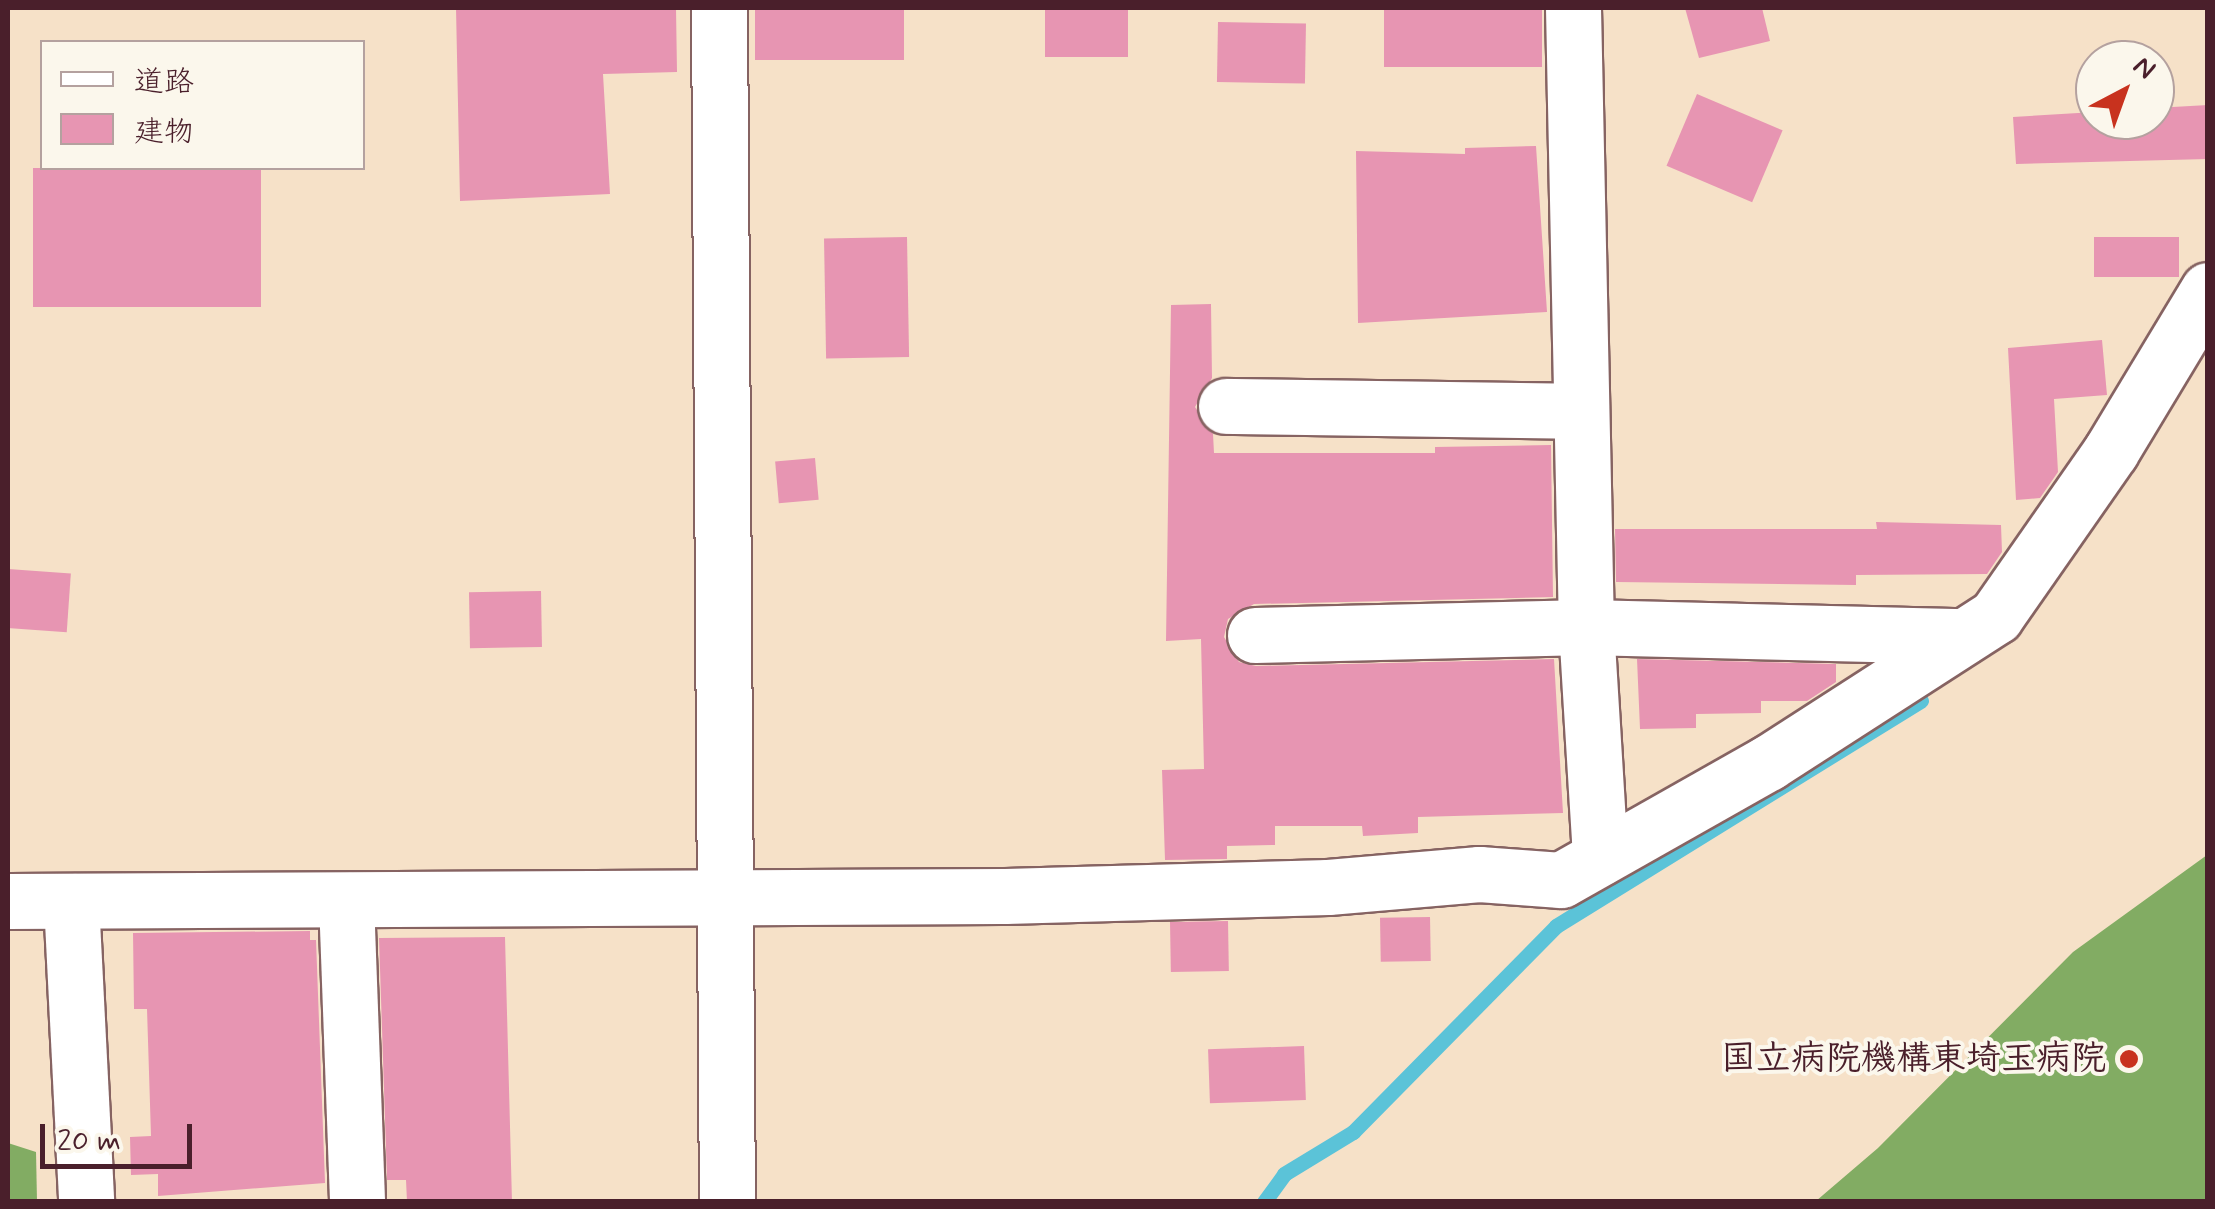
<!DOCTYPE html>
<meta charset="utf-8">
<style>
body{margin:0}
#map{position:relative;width:2215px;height:1209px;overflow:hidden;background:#f6e1c8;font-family:Mynerve,"Klee One",sans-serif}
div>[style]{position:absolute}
.forest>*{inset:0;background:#82ac63}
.stream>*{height:15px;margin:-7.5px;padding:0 7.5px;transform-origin:7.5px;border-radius:7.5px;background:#5bc3d8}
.building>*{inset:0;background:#e795b2;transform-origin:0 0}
.roads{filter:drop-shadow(2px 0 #866362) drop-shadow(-2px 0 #866362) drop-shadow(0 2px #866362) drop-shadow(0 -2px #866362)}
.minor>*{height:55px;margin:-27.5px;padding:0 27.5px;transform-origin:27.5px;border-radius:27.5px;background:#fff}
.dots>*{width:28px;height:28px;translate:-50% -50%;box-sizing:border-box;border:5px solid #fbf7ec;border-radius:50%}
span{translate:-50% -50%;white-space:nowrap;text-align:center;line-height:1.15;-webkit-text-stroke:8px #fbf7ec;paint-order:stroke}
.poi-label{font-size:35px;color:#4a1f2b;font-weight:700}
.right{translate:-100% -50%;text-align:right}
.frame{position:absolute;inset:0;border:10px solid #4a1f2b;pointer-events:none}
.legend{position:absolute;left:40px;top:40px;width:325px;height:130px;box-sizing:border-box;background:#fbf7ec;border:2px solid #b4a19f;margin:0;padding:12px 18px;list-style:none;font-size:30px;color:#4a1f2b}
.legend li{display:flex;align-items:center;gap:20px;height:50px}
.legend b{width:50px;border:2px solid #b4a19f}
.north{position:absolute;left:2075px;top:40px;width:100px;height:100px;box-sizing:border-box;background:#fbf7ec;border:2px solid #b4a19f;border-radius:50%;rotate:41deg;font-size:28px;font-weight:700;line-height:40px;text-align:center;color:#4a1f2b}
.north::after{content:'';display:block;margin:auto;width:35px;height:45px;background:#c8321e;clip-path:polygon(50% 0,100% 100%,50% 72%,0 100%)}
.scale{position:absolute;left:40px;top:1124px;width:152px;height:45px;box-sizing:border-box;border:5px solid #4a1f2b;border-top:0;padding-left:12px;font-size:30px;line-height:35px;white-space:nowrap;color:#4a1f2b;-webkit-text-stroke:8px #fbf7ec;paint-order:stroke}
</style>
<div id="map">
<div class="forest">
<div style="clip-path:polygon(2207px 855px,2207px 1201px,1816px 1201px,1878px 1148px,2073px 952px)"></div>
<div style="clip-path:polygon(8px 1143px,36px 1152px,37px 1201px,8px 1201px)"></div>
</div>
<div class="stream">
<div style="left:1264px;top:1202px;width:34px;rotate:-54deg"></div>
<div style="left:1284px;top:1174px;width:81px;rotate:-31.3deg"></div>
<div style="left:1353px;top:1132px;width:289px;rotate:-45.4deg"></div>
<div style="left:1556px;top:926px;width:429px;rotate:-31.7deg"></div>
</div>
<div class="building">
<div style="clip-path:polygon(456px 8px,676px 8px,677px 72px,603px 74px,610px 194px,460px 201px)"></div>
<div style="left:755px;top:8px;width:149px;height:52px"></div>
<div style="left:1045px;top:8px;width:83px;height:49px"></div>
<div style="left:1384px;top:8px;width:158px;height:59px"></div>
<div style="clip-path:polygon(1685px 8px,1762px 8px,1770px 41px,1699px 58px)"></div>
<div style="left:1218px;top:22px;width:88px;height:60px;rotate:1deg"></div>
<div style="left:1697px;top:94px;width:93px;height:78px;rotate:23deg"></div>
<div style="clip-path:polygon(2208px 105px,2208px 159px,2016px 164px,2013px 117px,2095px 112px,2095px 120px,2155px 120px,2155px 108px)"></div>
<div style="clip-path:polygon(1536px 146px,1547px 312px,1358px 323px,1356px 151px,1465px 154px,1465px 148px)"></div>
<div style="left:33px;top:168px;width:228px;height:139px"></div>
<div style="left:907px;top:237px;width:120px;height:83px;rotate:89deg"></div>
<div style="left:2179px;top:237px;width:40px;height:85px;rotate:90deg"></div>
<div style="clip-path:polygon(1211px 304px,1212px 378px,1195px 407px,1213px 434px,1214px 453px,1435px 453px,1435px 447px,1551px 445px,1553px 597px,1254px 604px,1228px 619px,1224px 637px,1239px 662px,1256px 666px,1554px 659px,1563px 813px,1418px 817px,1418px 833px,1363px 836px,1362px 826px,1275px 826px,1275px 845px,1227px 846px,1227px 859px,1165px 860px,1162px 770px,1204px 769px,1201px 639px,1166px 641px,1171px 305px)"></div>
<div style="clip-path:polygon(2102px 340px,2107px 395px,2054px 399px,2058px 472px,2040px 498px,2016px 500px,2008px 348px)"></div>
<div style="left:815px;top:458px;width:42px;height:40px;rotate:85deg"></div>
<div style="clip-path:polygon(1876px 522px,2001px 525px,2002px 552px,1987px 574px,1856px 575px,1856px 585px,1616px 582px,1615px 529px,1877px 529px)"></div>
<div style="left:8px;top:569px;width:63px;height:59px;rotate:4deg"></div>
<div style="left:541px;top:591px;width:56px;height:72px;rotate:89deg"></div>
<div style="clip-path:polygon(1637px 659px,1836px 664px,1836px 682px,1807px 701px,1761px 701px,1761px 713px,1696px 714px,1696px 728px,1640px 729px)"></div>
<div style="left:1430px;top:917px;width:44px;height:50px;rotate:89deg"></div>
<div style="left:1228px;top:921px;width:50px;height:58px;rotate:89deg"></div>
<div style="clip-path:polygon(310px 931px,310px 940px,316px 940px,325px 1183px,158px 1196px,158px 1174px,131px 1175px,130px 1137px,151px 1136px,147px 1009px,134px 1009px,133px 933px)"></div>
<div style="clip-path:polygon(505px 937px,512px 1202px,407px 1202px,406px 1180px,387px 1180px,379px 938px)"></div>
<div style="left:1304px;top:1046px;width:54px;height:96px;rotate:88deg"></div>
</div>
<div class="roads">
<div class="minor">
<div style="left:719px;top:8px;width:1194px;rotate:89.62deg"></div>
<div style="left:1573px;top:8px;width:619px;rotate:88.8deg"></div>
<div style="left:1586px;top:627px;width:231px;rotate:86.5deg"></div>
<div style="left:1226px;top:406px;width:355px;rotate:0.8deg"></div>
<div style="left:1255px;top:635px;width:331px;rotate:-1.4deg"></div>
<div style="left:1586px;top:627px;width:378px;rotate:1.4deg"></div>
<div style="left:346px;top:900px;width:302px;rotate:87.9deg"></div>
<div style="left:8px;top:901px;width:997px;rotate:-0.29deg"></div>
<div style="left:1005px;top:896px;width:323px;rotate:-1.6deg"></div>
<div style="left:1328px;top:887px;width:152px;rotate:-4.9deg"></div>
<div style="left:1479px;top:874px;width:82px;rotate:4.2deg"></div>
<div style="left:1561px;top:880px;width:238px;rotate:-29.5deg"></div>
<div style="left:1768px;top:763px;width:271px;rotate:-32.8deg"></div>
<div style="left:1996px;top:616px;width:201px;rotate:-55.1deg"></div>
<div style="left:2111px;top:451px;width:188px;rotate:-58.9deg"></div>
<div style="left:71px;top:901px;width:301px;rotate:87.1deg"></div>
</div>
</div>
<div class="dots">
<div style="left:2129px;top:1059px;background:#c8321e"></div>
</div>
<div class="poi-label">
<span class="right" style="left:2106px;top:1059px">国立病院機構東埼玉病院</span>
</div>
<div class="frame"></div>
<ul class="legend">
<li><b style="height:12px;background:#fff"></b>道路</li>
<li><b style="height:28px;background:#e795b2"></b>建物</li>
</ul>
<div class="north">N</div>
<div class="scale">20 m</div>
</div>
